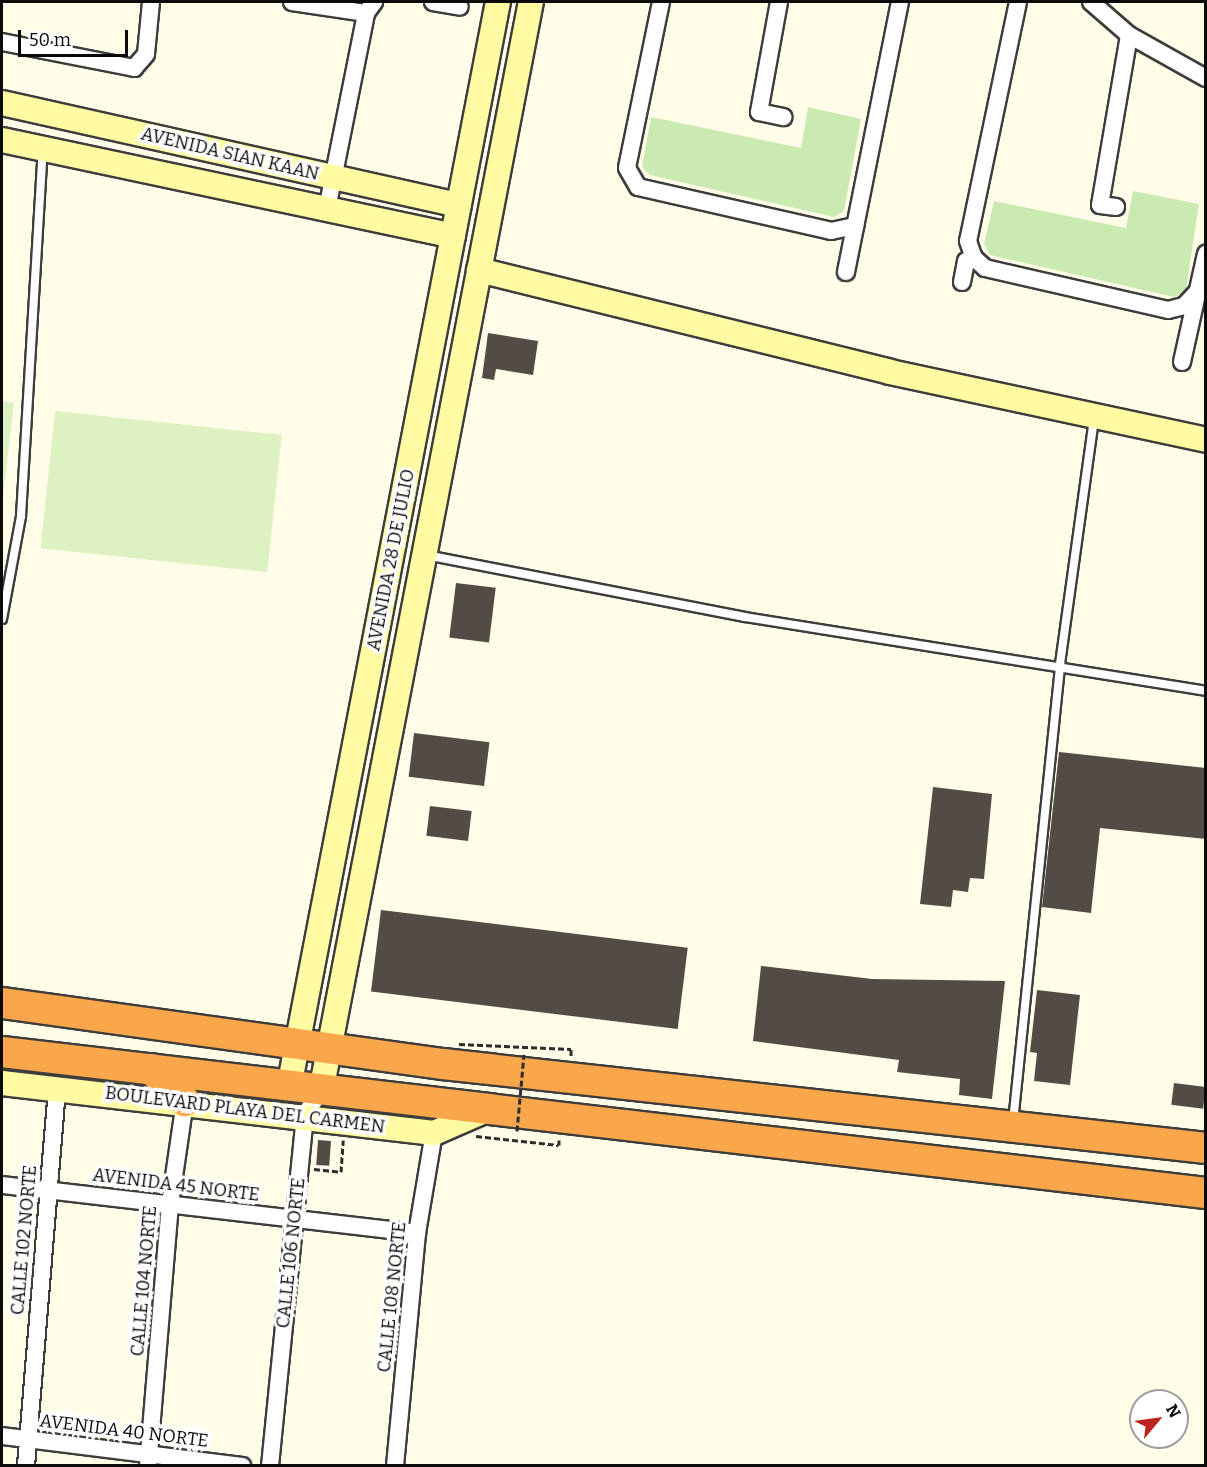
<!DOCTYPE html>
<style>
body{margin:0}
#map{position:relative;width:1207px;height:1467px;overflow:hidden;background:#fffce7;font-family:Bitter,serif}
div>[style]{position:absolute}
.green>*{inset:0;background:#caeab1}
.pitch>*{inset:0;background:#ddf1c3;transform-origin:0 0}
.building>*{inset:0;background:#534c46;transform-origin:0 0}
.path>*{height:3px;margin-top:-1.5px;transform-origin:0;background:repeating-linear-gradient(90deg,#2c2c2c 0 6px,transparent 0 9px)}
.roads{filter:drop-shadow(2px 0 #3d3d3d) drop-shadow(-2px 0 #3d3d3d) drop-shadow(0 2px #3d3d3d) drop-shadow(0 -2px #3d3d3d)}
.lane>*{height:8px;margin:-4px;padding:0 4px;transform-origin:4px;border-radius:4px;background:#fff}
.street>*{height:16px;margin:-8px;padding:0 8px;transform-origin:8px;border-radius:8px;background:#fff}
.secondary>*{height:24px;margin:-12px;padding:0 12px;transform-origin:12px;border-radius:12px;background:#fffba2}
.highway>*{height:30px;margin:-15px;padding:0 15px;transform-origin:15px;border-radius:15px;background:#faa74b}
.path-bridge>*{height:3px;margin-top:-1.5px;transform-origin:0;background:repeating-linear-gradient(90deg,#2c2c2c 0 6px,transparent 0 9px)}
span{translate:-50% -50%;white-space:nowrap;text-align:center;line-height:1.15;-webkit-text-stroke:6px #fff;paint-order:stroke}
.street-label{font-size:18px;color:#0a0a0a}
.frame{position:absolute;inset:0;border:3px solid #0a0a0a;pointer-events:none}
.north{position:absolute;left:1129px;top:1389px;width:60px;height:60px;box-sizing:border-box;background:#fff;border:2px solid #9d9d9d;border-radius:50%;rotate:61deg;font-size:16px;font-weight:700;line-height:24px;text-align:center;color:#0a0a0a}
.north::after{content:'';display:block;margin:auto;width:21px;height:27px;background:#be231f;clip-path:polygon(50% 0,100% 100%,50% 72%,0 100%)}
.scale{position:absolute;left:18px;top:30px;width:110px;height:27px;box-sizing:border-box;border:3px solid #0a0a0a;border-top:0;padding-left:8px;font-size:18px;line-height:21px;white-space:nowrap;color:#0a0a0a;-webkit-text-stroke:4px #fff;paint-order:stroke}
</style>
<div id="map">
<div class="green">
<div style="clip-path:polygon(808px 107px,861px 119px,844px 211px,834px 217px,650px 175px,642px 167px,651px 117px,801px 148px)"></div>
<div style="clip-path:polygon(1133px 191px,1199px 204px,1186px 290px,1174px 297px,990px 255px,984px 244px,994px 201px,1126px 228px)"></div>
</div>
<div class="pitch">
<div style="clip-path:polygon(2px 401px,14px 403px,2px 505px)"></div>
<div style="left:55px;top:411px;width:228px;height:138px;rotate:6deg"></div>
</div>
<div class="building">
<div style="clip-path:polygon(488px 333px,538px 341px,533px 375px,496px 369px,494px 380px,482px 378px)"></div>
<div style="left:456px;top:583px;width:40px;height:55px;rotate:7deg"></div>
<div style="left:414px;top:733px;width:76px;height:44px;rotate:7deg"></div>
<div style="clip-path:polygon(1059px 752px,1206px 768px,1206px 839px,1100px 828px,1091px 913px,1042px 907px)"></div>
<div style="clip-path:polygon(933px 787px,992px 794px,984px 879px,970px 878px,968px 892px,953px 890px,951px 907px,920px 904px)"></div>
<div style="left:430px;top:806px;width:42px;height:30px;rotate:7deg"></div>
<div style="left:381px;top:910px;width:309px;height:82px;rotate:7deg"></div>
<div style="clip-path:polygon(761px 966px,872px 979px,1005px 981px,992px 1099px,959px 1095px,960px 1079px,897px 1072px,899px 1060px,753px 1041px)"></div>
<div style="clip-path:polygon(1037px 990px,1080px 995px,1070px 1085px,1034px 1081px,1037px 1053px,1030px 1052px)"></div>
<div style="left:1174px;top:1083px;width:32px;height:22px;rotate:7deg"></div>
<div style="left:318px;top:1140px;width:13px;height:25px;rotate:4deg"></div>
</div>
<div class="path">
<div style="left:459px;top:1044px;width:112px;rotate:2.6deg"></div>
<div style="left:571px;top:1049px;width:8px;rotate:90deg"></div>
<div style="left:476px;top:1136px;width:83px;rotate:6.2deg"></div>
<div style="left:559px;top:1145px;width:5px;rotate:-90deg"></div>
<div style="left:314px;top:1169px;width:27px;rotate:6deg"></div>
<div style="left:341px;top:1172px;width:32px;rotate:-86deg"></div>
</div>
<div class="roads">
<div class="lane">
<div style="left:426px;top:555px;width:325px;rotate:11deg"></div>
<div style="left:745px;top:617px;width:467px;rotate:9.1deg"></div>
<div style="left:2px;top:619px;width:105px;rotate:-79.5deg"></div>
<div style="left:21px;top:516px;width:366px;rotate:-86.6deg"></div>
<div style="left:1013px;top:1122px;width:460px;rotate:-84.1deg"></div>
<div style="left:1060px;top:664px;width:247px;rotate:-82.1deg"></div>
</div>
<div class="street">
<div style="left:292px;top:2px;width:75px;rotate:8.5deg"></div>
<div style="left:433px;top:2px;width:27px;rotate:10deg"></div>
<div style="left:661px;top:2px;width:169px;rotate:101.6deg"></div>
<div style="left:627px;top:168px;width:22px;rotate:60deg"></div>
<div style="left:638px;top:187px;width:198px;rotate:12.8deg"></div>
<div style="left:831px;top:231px;width:25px;rotate:-12deg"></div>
<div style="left:779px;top:2px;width:112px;rotate:100.3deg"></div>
<div style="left:759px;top:112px;width:25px;rotate:12deg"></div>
<div style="left:1018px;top:2px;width:244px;rotate:101.8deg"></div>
<div style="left:968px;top:241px;width:18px;rotate:71deg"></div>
<div style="left:974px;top:258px;width:15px;rotate:42deg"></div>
<div style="left:985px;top:268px;width:188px;rotate:12.9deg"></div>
<div style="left:1168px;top:310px;width:16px;rotate:-14deg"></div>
<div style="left:1184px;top:306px;width:22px;rotate:-47deg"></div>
<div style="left:1091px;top:2px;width:50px;rotate:41deg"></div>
<div style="left:1129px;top:35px;width:88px;rotate:29.2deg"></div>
<div style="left:2px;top:42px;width:135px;rotate:11.1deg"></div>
<div style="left:134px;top:68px;width:18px;rotate:-49deg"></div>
<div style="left:146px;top:54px;width:52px;rotate:-84.5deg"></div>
<div style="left:1116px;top:207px;width:16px;rotate:-173deg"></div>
<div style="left:1100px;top:205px;width:172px;rotate:-80.3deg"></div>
<div style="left:327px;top:209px;width:200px;rotate:-78.7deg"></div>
<div style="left:366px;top:13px;width:14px;rotate:-54deg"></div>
<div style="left:846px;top:272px;width:275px;rotate:-78.7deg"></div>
<div style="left:962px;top:282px;width:21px;rotate:-79deg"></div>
<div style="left:966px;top:261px;width:9px;rotate:-21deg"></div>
<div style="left:1182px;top:362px;width:111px;rotate:-77.5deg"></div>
<div style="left:2px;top:1185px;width:418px;rotate:6.6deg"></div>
<div style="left:2px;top:1436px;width:242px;rotate:7.1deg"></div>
<div style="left:26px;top:1466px;width:378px;rotate:-85.3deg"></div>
<div style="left:148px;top:1466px;width:263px;rotate:-85.2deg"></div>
<div style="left:170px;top:1204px;width:104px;rotate:-81.7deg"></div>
<div style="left:270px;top:1466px;width:354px;rotate:-84.3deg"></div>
<div style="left:305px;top:1114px;width:28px;rotate:-55deg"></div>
<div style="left:395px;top:1466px;width:234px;rotate:-84.6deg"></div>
<div style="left:417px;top:1233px;width:101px;rotate:-80.4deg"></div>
</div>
<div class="secondary">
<div style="left:2px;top:103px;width:468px;rotate:12.6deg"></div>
<div style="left:2px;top:140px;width:461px;rotate:12deg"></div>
<div style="left:479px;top:270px;width:423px;rotate:13.9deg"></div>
<div style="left:890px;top:372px;width:323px;rotate:12.1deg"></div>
<div style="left:2px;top:1083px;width:435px;rotate:6.6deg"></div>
<div style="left:434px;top:1133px;width:55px;rotate:-23.7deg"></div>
<div style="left:289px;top:1087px;width:1105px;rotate:-79.1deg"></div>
<div style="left:321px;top:1091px;width:1109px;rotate:-79.09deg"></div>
</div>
<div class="highway">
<div style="left:2px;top:1003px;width:445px;rotate:7.9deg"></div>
<div style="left:443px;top:1064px;width:768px;rotate:6.28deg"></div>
<div style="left:2px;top:1052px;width:1212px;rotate:6.68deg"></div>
<div style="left:151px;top:1069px;width:47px;rotate:43.3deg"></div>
</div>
</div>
<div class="path-bridge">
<div style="left:517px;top:1131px;width:77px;rotate:-84.8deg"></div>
</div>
<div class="street-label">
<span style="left:230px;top:154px;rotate:13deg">AVENIDA SIAN KAAN</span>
<span style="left:391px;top:560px;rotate:-79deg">AVENIDA 28 DE JULIO</span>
<span style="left:245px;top:1110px;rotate:7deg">BOULEVARD PLAYA DEL CARMEN</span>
<span style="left:176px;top:1185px;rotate:7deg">AVENIDA 45 NORTE</span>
<span style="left:24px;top:1240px;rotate:-85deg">CALLE 102 NORTE</span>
<span style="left:291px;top:1253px;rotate:-84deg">CALLE 106 NORTE</span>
<span style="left:144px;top:1281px;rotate:-85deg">CALLE 104 NORTE</span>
<span style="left:392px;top:1297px;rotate:-84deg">CALLE 108 NORTE</span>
<span style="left:124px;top:1431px;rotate:7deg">AVENIDA 40 NORTE</span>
</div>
<div class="frame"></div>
<div class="north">N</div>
<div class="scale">50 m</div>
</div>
